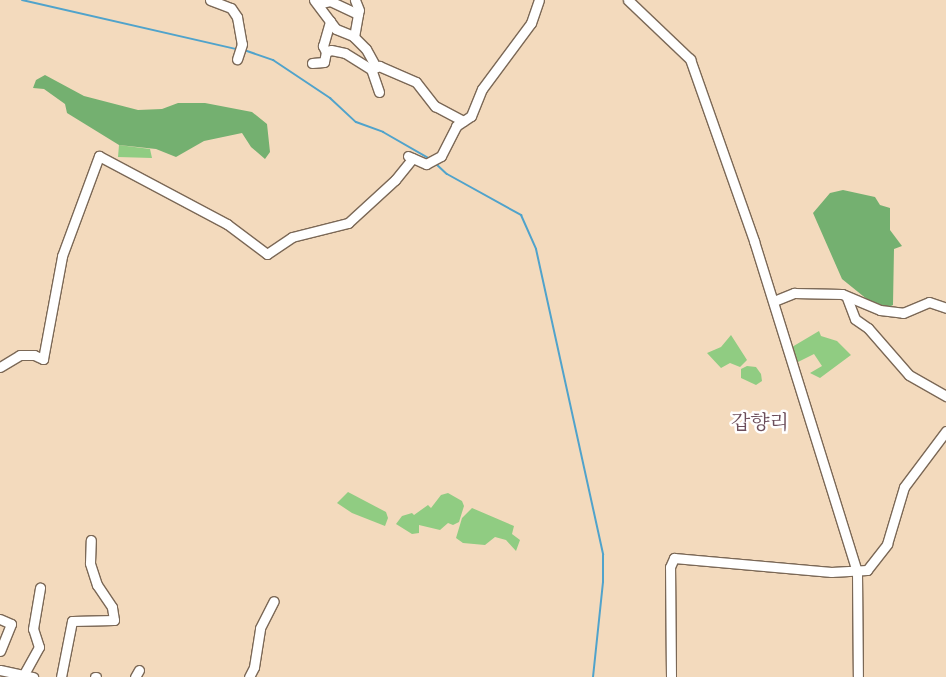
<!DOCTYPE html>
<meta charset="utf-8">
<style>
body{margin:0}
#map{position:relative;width:946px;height:677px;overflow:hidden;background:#f3dabd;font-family:"IM FELL Double Pica","Noto Serif KR",serif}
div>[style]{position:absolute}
.green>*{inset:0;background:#90cc82}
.forest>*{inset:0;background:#74b070}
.stream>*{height:2px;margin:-1px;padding:0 1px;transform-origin:1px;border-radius:1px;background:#50a3cb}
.roads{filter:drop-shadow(1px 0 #7b6856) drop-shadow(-1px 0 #7b6856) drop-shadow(0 1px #7b6856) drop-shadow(0 -1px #7b6856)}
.minor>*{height:9px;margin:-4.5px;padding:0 4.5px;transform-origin:4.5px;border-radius:4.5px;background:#fff}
span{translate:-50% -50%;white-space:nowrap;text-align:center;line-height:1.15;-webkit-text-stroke:5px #fff;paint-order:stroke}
.quarter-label{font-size:20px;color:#6c4e5b}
</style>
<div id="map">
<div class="green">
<div style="clip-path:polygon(119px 145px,150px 149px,152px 158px,118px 157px)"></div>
<div style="clip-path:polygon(819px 331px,821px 336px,837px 341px,851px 355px,820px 378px,810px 373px,822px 366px,814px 354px,796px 363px,792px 347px)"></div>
<div style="clip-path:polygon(731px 335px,747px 360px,740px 367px,730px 363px,721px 368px,707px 353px,721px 347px)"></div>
<div style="clip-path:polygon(747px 366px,756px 367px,761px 374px,762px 381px,756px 385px,741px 378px,741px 369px)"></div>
<div style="clip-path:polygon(348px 492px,386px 512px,388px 518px,385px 526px,352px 513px,337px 503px)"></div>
<div style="clip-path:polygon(448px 493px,462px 501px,464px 506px,459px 522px,453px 525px,448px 523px,440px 530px,419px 525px,419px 533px,412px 534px,396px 524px,402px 516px,412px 513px,414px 515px,428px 505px,431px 508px,441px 495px)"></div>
<div style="clip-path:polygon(472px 508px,514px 526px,512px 534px,520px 540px,516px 551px,506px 540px,495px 537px,485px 545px,463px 543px,456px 538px,462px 518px)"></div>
</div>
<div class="forest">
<div style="clip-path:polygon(45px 75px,84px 96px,138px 110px,162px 109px,178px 103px,205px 103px,252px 112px,267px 124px,270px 152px,265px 159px,251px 147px,242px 133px,204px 141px,176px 157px,156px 149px,119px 145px,67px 113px,65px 104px,44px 89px,33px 88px,36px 80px)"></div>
<div style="clip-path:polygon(843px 190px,875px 197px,880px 205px,890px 208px,890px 230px,902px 246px,894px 249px,893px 305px,887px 308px,868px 300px,842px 279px,813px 213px,830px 193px)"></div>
</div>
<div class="stream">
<div style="left:22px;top:0;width:220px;rotate:12.9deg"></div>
<div style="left:244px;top:50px;width:31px;rotate:19deg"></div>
<div style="left:273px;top:60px;width:69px;rotate:33.7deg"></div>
<div style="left:330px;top:98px;width:35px;rotate:43deg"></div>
<div style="left:356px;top:122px;width:29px;rotate:20deg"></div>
<div style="left:383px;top:132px;width:54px;rotate:29.9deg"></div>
<div style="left:435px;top:163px;width:16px;rotate:43deg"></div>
<div style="left:447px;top:174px;width:85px;rotate:29deg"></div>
<div style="left:521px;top:215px;width:37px;rotate:66deg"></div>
<div style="left:536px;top:249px;width:313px;rotate:77.6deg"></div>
<div style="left:603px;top:555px;width:27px;rotate:90deg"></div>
<div style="left:603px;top:582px;width:96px;rotate:96deg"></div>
</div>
<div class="roads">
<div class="minor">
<div style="left:210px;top:0;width:22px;rotate:21deg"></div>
<div style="left:231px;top:8px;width:11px;rotate:56deg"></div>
<div style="left:237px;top:17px;width:27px;rotate:80deg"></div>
<div style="left:242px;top:44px;width:16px;rotate:108deg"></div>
<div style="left:314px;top:0;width:36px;rotate:53deg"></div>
<div style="left:336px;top:29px;width:18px;rotate:22deg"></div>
<div style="left:353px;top:36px;width:18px;rotate:45deg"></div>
<div style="left:366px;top:49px;width:21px;rotate:61deg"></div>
<div style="left:628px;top:0;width:86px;rotate:43.6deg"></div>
<div style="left:690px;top:59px;width:193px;rotate:70.6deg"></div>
<div style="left:754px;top:241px;width:347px;rotate:72.7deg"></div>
<div style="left:857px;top:572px;width:105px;rotate:89.5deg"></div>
<div style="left:318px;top:4px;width:12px;rotate:-14deg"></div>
<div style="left:330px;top:1px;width:31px;rotate:25deg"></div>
<div style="left:354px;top:37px;width:27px;rotate:-80deg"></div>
<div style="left:359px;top:10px;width:11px;rotate:-112deg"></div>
<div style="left:326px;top:52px;width:7px;rotate:-117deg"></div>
<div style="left:323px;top:46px;width:26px;rotate:-74deg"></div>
<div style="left:312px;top:63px;width:12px;rotate:-5deg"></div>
<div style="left:324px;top:62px;width:10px;rotate:-79deg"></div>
<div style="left:326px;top:52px;width:5px;rotate:-22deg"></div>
<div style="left:331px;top:50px;width:14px;rotate:12deg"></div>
<div style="left:345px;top:53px;width:31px;rotate:32deg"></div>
<div style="left:379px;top:92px;width:24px;rotate:-109deg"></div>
<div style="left:371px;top:69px;width:9px;rotate:-21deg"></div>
<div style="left:379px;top:66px;width:40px;rotate:23.4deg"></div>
<div style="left:416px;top:82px;width:31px;rotate:52deg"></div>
<div style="left:435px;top:106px;width:32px;rotate:28deg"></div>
<div style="left:408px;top:156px;width:20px;rotate:24deg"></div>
<div style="left:426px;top:164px;width:17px;rotate:-28deg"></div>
<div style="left:441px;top:156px;width:34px;rotate:-63deg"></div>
<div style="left:456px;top:126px;width:18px;rotate:-34deg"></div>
<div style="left:471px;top:116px;width:29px;rotate:-68deg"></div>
<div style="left:482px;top:89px;width:82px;rotate:-53.4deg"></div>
<div style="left:531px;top:23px;width:24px;rotate:-71deg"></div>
<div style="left:847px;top:298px;width:22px;rotate:69deg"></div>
<div style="left:855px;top:319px;width:16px;rotate:35deg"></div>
<div style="left:868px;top:328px;width:62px;rotate:48.9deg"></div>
<div style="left:909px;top:375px;width:43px;rotate:29.6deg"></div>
<div style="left:774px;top:301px;width:22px;rotate:-22deg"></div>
<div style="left:794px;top:293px;width:48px;rotate:1.2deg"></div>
<div style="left:842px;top:294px;width:41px;rotate:22.8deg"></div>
<div style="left:880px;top:310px;width:23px;rotate:7deg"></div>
<div style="left:903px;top:313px;width:28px;rotate:-23deg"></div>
<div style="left:929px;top:302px;width:18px;rotate:19deg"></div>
<div style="left:0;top:367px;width:23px;rotate:-31deg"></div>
<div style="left:20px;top:355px;width:14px"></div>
<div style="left:34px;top:355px;width:10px;rotate:24deg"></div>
<div style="left:43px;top:359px;width:105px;rotate:-79.5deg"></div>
<div style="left:62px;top:256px;width:107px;rotate:-69.7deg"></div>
<div style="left:99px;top:156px;width:145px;rotate:28deg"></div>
<div style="left:227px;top:224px;width:50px;rotate:36.9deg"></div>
<div style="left:267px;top:254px;width:30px;rotate:-34deg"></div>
<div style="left:292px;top:237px;width:58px;rotate:-14deg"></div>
<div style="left:348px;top:223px;width:64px;rotate:-42.5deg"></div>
<div style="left:395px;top:180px;width:28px;rotate:-51deg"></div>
<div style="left:0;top:619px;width:12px;rotate:24deg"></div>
<div style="left:11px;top:624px;width:29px;rotate:112deg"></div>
<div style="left:0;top:670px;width:34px;rotate:12deg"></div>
<div style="left:24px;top:674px;width:31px;rotate:-61deg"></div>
<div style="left:39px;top:647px;width:19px;rotate:-108deg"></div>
<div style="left:33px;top:629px;width:42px;rotate:-80.3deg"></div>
<div style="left:61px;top:677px;width:57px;rotate:-78.9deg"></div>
<div style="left:72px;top:621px;width:42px;rotate:-1.4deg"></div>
<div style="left:114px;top:620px;width:13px;rotate:-99deg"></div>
<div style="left:112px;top:607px;width:27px;rotate:-124deg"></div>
<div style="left:97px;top:585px;width:23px;rotate:-108deg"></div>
<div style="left:90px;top:563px;width:23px;rotate:-88deg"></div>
<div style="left:95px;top:677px;width:1px"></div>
<div style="left:135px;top:677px;width:8px;rotate:-60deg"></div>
<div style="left:249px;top:677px;width:11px;rotate:-63deg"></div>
<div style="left:254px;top:667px;width:39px;rotate:-81deg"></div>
<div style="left:260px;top:628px;width:30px;rotate:-63deg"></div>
<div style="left:671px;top:677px;width:110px;rotate:-90.5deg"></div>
<div style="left:670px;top:567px;width:10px;rotate:-66deg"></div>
<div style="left:674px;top:558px;width:158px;rotate:5.1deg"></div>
<div style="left:831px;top:572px;width:36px;rotate:-3deg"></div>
<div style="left:867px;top:570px;width:33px;rotate:-52deg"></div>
<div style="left:887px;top:544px;width:59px;rotate:-73.4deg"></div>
<div style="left:904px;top:487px;width:70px;rotate:-53.1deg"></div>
</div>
</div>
<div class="quarter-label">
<span style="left:760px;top:422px">갑향리</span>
</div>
</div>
